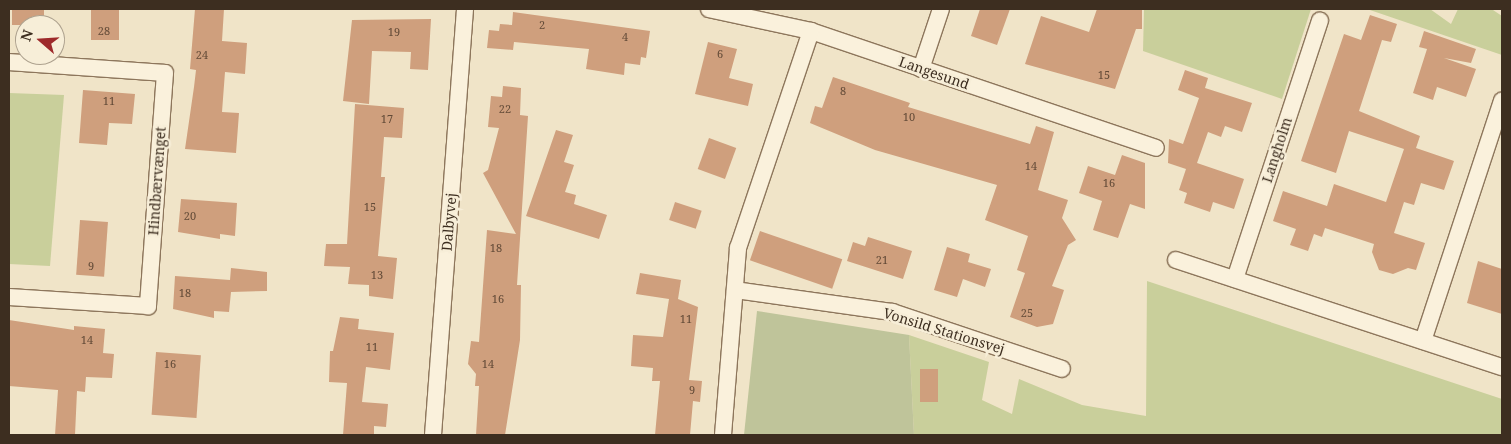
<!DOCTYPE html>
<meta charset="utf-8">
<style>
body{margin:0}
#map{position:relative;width:1511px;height:444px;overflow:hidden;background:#f0e4c8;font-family:"Noto Serif",serif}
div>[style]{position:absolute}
.green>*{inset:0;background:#c9cf9b}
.cemetery>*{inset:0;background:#bfc49a}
.building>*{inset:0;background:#cf9f7d;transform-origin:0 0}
.roads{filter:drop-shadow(1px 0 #8d765c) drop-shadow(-1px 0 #8d765c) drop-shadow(0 1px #8d765c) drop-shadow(0 -1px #8d765c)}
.minor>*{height:16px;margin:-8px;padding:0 8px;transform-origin:8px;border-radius:8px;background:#faf1dc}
span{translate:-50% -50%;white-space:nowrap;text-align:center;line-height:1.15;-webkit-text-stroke:5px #f7eed8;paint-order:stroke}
.number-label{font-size:11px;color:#624a37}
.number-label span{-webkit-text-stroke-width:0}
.street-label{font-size:14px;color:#3d2e20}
.frame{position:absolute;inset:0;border:10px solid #3d2e20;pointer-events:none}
.north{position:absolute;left:15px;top:15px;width:50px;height:50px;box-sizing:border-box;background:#f7eed8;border:1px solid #ada18e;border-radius:50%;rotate:289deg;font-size:14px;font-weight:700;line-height:20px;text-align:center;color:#3d2e20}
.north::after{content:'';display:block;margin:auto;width:18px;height:22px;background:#9e2a2b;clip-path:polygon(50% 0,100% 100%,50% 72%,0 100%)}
</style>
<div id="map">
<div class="green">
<div style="clip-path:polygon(1144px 9px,1311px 9px,1282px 99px,1143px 51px)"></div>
<div style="clip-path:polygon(1367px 9px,1430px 9px,1451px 24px,1458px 9px,1493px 10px,1502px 16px,1502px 55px)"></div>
<div style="clip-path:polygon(9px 93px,64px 95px,50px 266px,9px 264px)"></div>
<div style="clip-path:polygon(1147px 281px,1502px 399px,1502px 435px,914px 435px,909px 335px,989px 362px,982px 400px,1012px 414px,1019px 379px,1082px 405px,1146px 416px)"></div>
</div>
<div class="cemetery">
<div style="clip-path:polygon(757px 311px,909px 335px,914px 435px,744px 435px)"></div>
</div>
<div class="building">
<div style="left:12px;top:9px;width:32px;height:16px"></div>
<div style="left:91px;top:9px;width:28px;height:31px"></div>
<div style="clip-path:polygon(195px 9px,224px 9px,222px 41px,247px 43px,245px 74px,225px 72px,222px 112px,239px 113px,236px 153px,185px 149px,194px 87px,196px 70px,190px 69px)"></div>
<div style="clip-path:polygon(980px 9px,1010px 9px,997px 45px,971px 36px)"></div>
<div style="clip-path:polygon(1097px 9px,1142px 10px,1142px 29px,1136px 29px,1115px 89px,1025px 64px,1041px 16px,1089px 32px)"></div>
<div style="clip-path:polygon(513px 12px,650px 31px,646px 58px,641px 57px,640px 65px,625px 63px,624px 75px,586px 69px,589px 49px,514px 42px,513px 50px,487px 48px,489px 30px,499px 31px,500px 24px,512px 25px)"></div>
<div style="clip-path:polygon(1370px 15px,1397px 24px,1391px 42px,1382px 40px,1359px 111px,1420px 136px,1416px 148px,1454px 161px,1444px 190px,1421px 183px,1414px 205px,1404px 202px,1394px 233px,1425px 243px,1416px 270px,1408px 268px,1393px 274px,1379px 270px,1372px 252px,1374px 244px,1325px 228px,1322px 237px,1314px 234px,1308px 251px,1290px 245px,1296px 229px,1273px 221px,1283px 191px,1327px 206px,1334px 184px,1386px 202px,1404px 149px,1349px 131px,1336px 173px,1301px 161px,1344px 34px,1361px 40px)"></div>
<div style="clip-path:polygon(431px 19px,428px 70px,410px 69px,411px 52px,372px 51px,369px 104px,343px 101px,352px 20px)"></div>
<div style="clip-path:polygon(1424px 31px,1476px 49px,1471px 63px,1444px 58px,1476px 69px,1466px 97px,1437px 87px,1433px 100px,1413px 93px,1427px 49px,1419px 47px)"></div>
<div style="clip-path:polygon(708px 42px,737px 49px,729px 78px,753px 84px,748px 106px,695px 94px)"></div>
<div style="clip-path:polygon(1185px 70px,1208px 78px,1205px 88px,1252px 103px,1242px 132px,1225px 126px,1221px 137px,1208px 132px,1197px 163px,1244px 179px,1234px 209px,1213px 202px,1210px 212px,1184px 203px,1187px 193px,1179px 190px,1186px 169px,1168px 163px,1169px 139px,1183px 144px,1199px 98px,1178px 90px)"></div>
<div style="clip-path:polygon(833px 77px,910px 103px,908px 107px,1030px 144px,1036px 126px,1054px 132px,1038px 190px,1068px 200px,1062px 218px,1076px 240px,1068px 245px,1052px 286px,1064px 290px,1053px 324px,1037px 327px,1010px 317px,1025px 273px,1017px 270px,1028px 236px,985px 220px,997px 185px,875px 150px,810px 123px,815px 106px,822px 108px)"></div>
<div style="clip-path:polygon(503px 86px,521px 88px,520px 115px,528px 116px,517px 285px,521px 285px,520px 340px,505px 435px,476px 435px,479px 386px,475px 386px,476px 374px,468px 364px,471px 341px,479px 342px,487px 230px,516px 234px,483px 173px,488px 170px,499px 128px,488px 127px,491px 96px,502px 97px)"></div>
<div style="clip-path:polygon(83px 90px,135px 94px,132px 124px,109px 123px,107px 145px,79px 143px)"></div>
<div style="clip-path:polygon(355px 104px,404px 108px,402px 138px,384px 137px,381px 177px,385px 177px,378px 256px,397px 258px,393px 299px,369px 296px,369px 285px,348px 284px,350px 267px,324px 266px,326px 244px,347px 244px)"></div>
<div style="clip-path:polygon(556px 130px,573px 135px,564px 162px,574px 165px,565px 192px,576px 195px,574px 204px,607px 215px,599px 239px,526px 216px)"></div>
<div style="left:709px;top:138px;width:29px;height:33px;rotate:20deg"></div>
<div style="clip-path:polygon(1122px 155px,1145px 163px,1145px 209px,1130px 204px,1118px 238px,1093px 230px,1102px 201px,1079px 193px,1088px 166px,1115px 175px)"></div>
<div style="clip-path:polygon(181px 199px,237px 203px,235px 236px,220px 234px,220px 239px,178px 232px)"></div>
<div style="left:675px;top:202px;width:28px;height:19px;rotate:18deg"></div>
<div style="left:80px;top:220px;width:28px;height:55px;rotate:4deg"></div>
<div style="left:760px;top:231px;width:87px;height:31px;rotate:19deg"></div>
<div style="clip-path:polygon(868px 237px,912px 251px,903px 279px,847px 261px,853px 242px,865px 246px)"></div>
<div style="clip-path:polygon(947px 247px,970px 254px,968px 262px,991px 269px,985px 287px,963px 279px,957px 297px,934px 290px)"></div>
<div style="clip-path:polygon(1478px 261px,1502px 269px,1502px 314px,1467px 303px)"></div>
<div style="clip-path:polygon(231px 268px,267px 272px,267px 291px,231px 292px,229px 312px,214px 311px,214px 318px,173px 309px,175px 276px,230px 280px)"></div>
<div style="clip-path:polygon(640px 273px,681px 280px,678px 299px,698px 307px,689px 380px,702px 381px,700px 402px,693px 401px,690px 435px,655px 435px,660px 381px,652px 381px,653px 368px,631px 366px,633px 335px,663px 337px,669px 299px,636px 294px)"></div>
<div style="clip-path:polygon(340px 317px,359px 319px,358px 329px,394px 333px,390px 370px,366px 367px,362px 402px,388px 404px,386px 427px,374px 426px,374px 435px,343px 435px,347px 383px,329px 382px,330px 351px,333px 351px)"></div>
<div style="clip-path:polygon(9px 320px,74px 330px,74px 326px,105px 329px,103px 353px,114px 354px,112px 378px,86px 377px,85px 392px,77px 391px,75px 435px,55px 435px,58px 390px,9px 386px)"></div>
<div style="left:156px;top:352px;width:45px;height:63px;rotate:4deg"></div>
<div style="left:920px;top:369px;width:18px;height:33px"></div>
</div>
<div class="roads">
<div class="minor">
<div style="left:709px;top:9px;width:104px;rotate:12.2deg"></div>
<div style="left:811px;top:31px;width:364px;rotate:18.7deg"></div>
<div style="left:9px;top:62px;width:156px;rotate:4deg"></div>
<div style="left:165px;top:73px;width:234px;rotate:94.2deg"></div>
<div style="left:148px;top:306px;width:139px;rotate:-176.3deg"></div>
<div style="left:921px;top:69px;width:63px;rotate:-71.6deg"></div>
<div style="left:1176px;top:260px;width:343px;rotate:18.2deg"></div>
<div style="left:1235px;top:279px;width:272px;rotate:-71.8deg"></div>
<div style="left:735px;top:290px;width:159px;rotate:8deg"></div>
<div style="left:892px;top:312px;width:179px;rotate:18.5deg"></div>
<div style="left:1423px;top:341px;width:253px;rotate:-71.8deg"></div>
<div style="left:433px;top:435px;width:427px;rotate:-85.7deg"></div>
<div style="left:723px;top:435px;width:188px;rotate:-85.4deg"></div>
<div style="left:738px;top:248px;width:229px;rotate:-71.4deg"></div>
</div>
</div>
<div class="number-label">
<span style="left:542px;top:25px">2</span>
<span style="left:104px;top:31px">28</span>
<span style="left:394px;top:32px">19</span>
<span style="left:625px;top:37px">4</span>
<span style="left:720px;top:54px">6</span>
<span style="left:202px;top:55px">24</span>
<span style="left:1104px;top:75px">15</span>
<span style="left:843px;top:91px">8</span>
<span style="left:109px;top:101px">11</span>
<span style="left:505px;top:109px">22</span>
<span style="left:909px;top:117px">10</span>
<span style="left:387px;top:119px">17</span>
<span style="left:1031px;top:166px">14</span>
<span style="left:1109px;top:183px">16</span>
<span style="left:370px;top:207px">15</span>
<span style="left:190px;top:216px">20</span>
<span style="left:496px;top:248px">18</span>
<span style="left:882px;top:260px">21</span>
<span style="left:91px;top:266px">9</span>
<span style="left:377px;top:275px">13</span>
<span style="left:185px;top:293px">18</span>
<span style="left:498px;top:299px">16</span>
<span style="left:1027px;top:313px">25</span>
<span style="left:686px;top:319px">11</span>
<span style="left:87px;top:340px">14</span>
<span style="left:372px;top:347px">11</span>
<span style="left:170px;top:364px">16</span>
<span style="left:488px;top:364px">14</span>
<span style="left:692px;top:390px">9</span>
</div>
<div class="street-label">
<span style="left:934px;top:73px;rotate:19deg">Langesund</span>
<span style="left:1277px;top:150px;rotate:-72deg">Langholm</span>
<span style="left:157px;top:181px;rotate:-86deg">Hindbærvænget</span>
<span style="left:449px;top:222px;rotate:-85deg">Dalbyvej</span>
<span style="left:944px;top:331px;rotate:17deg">Vonsild Stationsvej</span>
</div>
<div class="frame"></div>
<div class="north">N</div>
</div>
